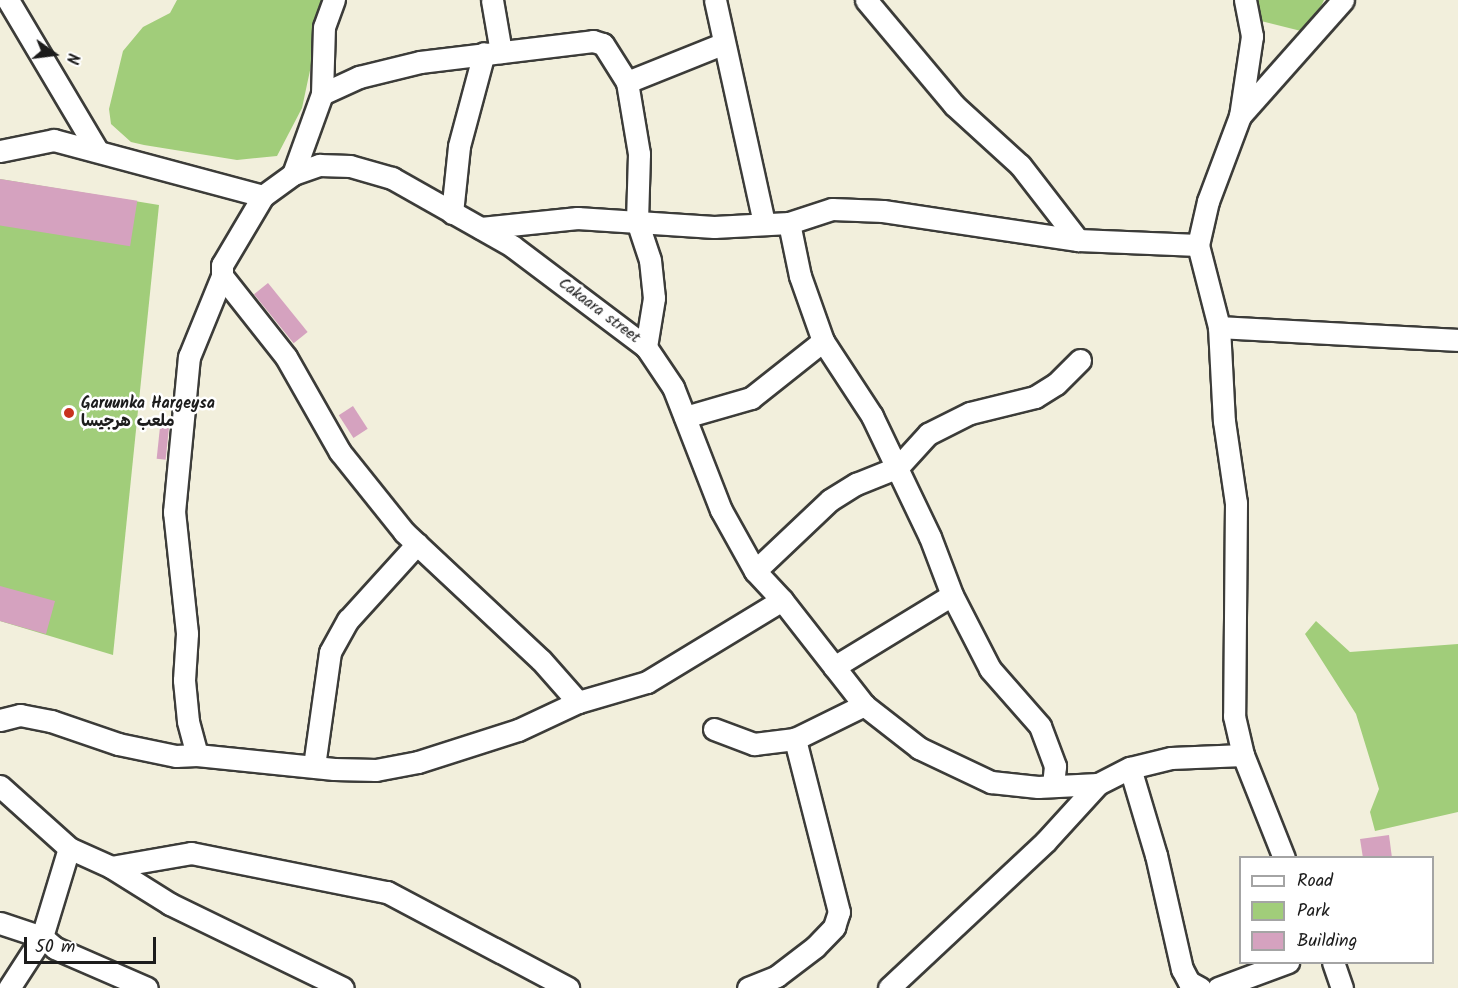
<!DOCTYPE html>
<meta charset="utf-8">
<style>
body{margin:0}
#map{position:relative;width:1458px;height:988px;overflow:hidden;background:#f2efdc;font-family:Kalam,"Playpen Sans Arabic",sans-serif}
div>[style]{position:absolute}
.green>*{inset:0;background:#a1cd7a}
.building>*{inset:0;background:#d5a2bf;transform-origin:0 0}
.roads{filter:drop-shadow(2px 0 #3c3c39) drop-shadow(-2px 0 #3c3c39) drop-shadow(0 2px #3c3c39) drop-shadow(0 -2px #3c3c39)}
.minor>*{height:21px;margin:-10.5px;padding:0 10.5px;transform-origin:10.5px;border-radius:10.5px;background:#fff}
.dots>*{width:16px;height:16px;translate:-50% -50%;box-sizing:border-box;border:3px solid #fff;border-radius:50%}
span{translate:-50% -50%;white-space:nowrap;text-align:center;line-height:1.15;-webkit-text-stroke:5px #fff;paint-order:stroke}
.street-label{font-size:16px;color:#1c1c1c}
.poi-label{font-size:16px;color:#1c1c1c;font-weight:700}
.left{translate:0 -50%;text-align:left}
.legend{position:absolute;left:1239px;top:856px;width:195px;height:108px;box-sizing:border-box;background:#fff;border:2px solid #a4a4a4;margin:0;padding:8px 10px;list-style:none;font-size:18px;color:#1c1c1c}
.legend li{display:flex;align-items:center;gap:12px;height:30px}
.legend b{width:30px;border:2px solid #a4a4a4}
.north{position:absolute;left:24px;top:24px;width:60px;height:60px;-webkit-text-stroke:4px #fff;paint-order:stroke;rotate:104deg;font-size:16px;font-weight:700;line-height:24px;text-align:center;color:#1c1c1c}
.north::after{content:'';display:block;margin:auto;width:21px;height:27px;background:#1c1c1c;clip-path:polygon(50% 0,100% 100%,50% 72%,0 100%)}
.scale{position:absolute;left:24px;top:937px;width:132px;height:27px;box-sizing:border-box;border:3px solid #1c1c1c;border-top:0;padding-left:8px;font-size:18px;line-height:21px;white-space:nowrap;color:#1c1c1c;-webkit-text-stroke:4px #fff;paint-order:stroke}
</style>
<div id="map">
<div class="green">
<div style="clip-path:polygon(177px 0,325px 0,302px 108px,277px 156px,237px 160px,144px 145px,131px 142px,111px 124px,109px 109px,123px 51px,143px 27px,170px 13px)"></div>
<div style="clip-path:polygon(1252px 0,1324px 0,1312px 25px,1301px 31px,1261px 21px)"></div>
<div style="clip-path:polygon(0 179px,159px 205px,113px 655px,0 621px)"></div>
<div style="clip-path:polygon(1316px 621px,1350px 652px,1458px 644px,1458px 812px,1375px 831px,1370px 812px,1379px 789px,1356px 714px,1305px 634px)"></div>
</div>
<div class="building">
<div style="left:0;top:179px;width:139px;height:46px;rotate:9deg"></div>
<div style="left:268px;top:283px;width:63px;height:18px;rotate:51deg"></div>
<div style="left:353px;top:406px;width:27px;height:17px;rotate:57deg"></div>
<div style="left:160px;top:427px;width:9px;height:32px;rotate:6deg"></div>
<div style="clip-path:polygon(0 586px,55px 601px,46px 634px,0 621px)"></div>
<div style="clip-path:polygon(1389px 835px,1392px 858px,1363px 858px,1360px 839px)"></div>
</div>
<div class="roads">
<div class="minor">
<div style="left:8px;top:0;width:174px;rotate:59.3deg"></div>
<div style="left:492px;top:0;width:53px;rotate:80.2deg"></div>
<div style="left:715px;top:0;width:227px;rotate:77.6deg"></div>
<div style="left:866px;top:0;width:137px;rotate:50deg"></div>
<div style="left:954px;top:105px;width:89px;rotate:42.3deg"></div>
<div style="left:1020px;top:165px;width:95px;rotate:52.3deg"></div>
<div style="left:1245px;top:0;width:37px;rotate:79deg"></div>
<div style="left:1252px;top:36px;width:81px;rotate:98.5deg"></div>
<div style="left:1240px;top:116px;width:91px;rotate:110.6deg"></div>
<div style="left:1208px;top:201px;width:45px;rotate:102.8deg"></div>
<div style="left:1198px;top:245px;width:85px;rotate:75.6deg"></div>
<div style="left:1219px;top:327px;width:94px;rotate:87deg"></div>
<div style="left:1224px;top:421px;width:83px;rotate:81.7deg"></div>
<div style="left:1236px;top:503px;width:213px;rotate:90.5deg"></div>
<div style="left:1234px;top:716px;width:40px;rotate:77deg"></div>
<div style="left:1243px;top:755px;width:111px;rotate:68.3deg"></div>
<div style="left:627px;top:82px;width:102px;rotate:-21.8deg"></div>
<div style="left:322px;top:94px;width:41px;rotate:-24.7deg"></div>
<div style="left:359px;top:77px;width:63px;rotate:-13.8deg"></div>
<div style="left:420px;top:62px;width:174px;rotate:-6.9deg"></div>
<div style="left:593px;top:41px;width:10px;rotate:17deg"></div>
<div style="left:603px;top:44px;width:45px;rotate:57.7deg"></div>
<div style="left:627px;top:82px;width:73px;rotate:80.5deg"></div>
<div style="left:639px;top:154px;width:67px;rotate:91.7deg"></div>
<div style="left:637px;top:221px;width:41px;rotate:71.6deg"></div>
<div style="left:650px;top:260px;width:38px;rotate:84deg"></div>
<div style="left:654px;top:298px;width:50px;rotate:99.3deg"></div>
<div style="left:1240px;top:116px;width:155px;rotate:-48.4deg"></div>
<div style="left:0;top:151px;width:55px;rotate:-11.5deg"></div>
<div style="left:54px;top:140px;width:216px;rotate:15deg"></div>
<div style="left:293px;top:174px;width:85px;rotate:-70.1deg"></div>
<div style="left:322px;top:94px;width:67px;rotate:-88.3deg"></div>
<div style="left:324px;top:27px;width:29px;rotate:-70deg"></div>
<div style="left:452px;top:213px;width:67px;rotate:-84deg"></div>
<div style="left:459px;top:146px;width:96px;rotate:-75deg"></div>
<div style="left:789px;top:223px;width:54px;rotate:78.3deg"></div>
<div style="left:800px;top:276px;width:69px;rotate:70.5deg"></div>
<div style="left:823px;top:341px;width:90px;rotate:56.8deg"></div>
<div style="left:872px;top:416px;width:134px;rotate:64.4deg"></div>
<div style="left:930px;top:537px;width:62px;rotate:69.2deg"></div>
<div style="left:952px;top:595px;width:83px;rotate:62.8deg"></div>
<div style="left:990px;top:669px;width:76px;rotate:48.7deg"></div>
<div style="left:1040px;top:726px;width:43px;rotate:69.4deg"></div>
<div style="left:1055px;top:766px;width:19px;rotate:96deg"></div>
<div style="left:481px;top:228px;width:97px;rotate:-5.9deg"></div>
<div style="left:577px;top:218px;width:137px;rotate:3.8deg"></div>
<div style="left:714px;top:227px;width:75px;rotate:-3.1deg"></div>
<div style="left:789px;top:223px;width:45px;rotate:-18deg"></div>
<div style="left:832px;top:209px;width:51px;rotate:2.2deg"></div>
<div style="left:883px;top:211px;width:197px;rotate:8.5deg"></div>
<div style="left:1078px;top:240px;width:120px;rotate:2.4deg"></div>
<div style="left:222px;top:276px;width:103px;rotate:51.7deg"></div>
<div style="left:286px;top:357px;width:109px;rotate:60.4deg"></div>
<div style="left:340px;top:452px;width:102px;rotate:51.3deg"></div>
<div style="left:404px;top:532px;width:187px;rotate:43.1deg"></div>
<div style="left:541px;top:660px;width:56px;rotate:48.6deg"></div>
<div style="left:1219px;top:327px;width:239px;rotate:3.1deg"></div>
<div style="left:685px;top:417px;width:69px;rotate:-16.1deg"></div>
<div style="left:751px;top:398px;width:92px;rotate:-38.4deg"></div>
<div style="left:755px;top:571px;width:103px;rotate:-43.4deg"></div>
<div style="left:830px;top:500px;width:31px;rotate:-32deg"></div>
<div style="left:856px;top:484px;width:45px;rotate:-22deg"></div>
<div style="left:898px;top:467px;width:45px;rotate:-47.7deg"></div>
<div style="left:928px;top:434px;width:47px;rotate:-26.6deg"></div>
<div style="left:970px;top:413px;width:67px;rotate:-13.8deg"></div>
<div style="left:1035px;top:397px;width:25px;rotate:-32deg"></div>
<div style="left:1056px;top:384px;width:34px;rotate:-45deg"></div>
<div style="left:782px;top:600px;width:158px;rotate:148.7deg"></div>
<div style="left:647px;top:682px;width:72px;rotate:163.8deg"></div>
<div style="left:578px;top:702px;width:66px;rotate:155deg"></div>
<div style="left:518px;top:730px;width:105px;rotate:162.3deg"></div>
<div style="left:418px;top:762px;width:43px;rotate:169.2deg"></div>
<div style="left:376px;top:770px;width:42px;rotate:-178.6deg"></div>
<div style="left:334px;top:769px;width:138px;rotate:-174.2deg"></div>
<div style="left:197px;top:755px;width:35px;rotate:-105deg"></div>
<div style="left:188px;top:721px;width:41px;rotate:-95.6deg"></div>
<div style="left:184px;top:680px;width:47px;rotate:-86.3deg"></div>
<div style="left:187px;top:633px;width:122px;rotate:-96.1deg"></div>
<div style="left:174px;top:512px;width:156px;rotate:-84.5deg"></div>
<div style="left:189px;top:357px;width:87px;rotate:-67.8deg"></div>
<div style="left:222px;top:276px;width:11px;rotate:-90deg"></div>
<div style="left:222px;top:265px;width:80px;rotate:-59.3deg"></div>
<div style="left:263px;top:196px;width:37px;rotate:-36deg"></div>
<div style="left:293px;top:174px;width:28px;rotate:-19deg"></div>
<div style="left:319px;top:165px;width:31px;rotate:2deg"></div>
<div style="left:350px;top:166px;width:44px;rotate:15.9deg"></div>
<div style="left:392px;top:178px;width:138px;rotate:29.5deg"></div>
<div style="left:512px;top:246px;width:168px;rotate:37deg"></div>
<div style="left:646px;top:347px;width:48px;rotate:56deg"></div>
<div style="left:673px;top:387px;width:132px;rotate:68.7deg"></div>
<div style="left:721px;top:510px;width:70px;rotate:60.9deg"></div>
<div style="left:755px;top:571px;width:40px;rotate:47deg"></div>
<div style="left:782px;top:600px;width:133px;rotate:52deg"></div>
<div style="left:864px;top:705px;width:70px;rotate:38deg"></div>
<div style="left:919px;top:748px;width:80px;rotate:25.3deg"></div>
<div style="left:991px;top:782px;width:47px;rotate:6.1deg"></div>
<div style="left:1038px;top:787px;width:60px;rotate:-2.9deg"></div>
<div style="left:834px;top:667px;width:138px;rotate:-31.4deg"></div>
<div style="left:0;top:720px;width:21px;rotate:-14deg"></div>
<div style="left:20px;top:715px;width:32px;rotate:11deg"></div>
<div style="left:51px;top:721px;width:71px;rotate:18.9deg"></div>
<div style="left:118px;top:744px;width:59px;rotate:11.7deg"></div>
<div style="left:176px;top:756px;width:21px;rotate:-3deg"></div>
<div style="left:714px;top:729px;width:43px;rotate:20.6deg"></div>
<div style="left:754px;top:744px;width:41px;rotate:-7deg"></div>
<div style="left:795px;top:739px;width:77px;rotate:-26.2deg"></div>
<div style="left:314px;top:766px;width:115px;rotate:-82deg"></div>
<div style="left:330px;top:652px;width:37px;rotate:-61deg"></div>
<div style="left:348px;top:620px;width:103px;rotate:-47.8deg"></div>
<div style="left:1130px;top:768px;width:91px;rotate:73.4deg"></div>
<div style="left:1156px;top:855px;width:117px;rotate:77.2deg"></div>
<div style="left:1182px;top:969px;width:15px;rotate:62deg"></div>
<div style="left:1189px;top:982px;width:13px;rotate:29deg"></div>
<div style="left:0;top:786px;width:93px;rotate:41.9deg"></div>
<div style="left:69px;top:848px;width:93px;rotate:106.9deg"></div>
<div style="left:42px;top:937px;width:17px;rotate:40deg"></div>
<div style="left:55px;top:948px;width:100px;rotate:23.5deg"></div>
<div style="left:69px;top:848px;width:46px;rotate:24.3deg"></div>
<div style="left:111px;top:867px;width:70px;rotate:32.1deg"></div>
<div style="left:170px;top:904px;width:192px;rotate:25.9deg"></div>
<div style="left:111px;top:867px;width:81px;rotate:-9.9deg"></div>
<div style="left:191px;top:853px;width:200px;rotate:11.3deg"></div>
<div style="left:387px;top:892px;width:205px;rotate:27.9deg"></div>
<div style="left:0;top:923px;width:44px;rotate:18.4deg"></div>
<div style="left:42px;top:937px;width:61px;rotate:122.9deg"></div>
<div style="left:1333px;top:962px;width:28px;rotate:71deg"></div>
<div style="left:748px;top:988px;width:31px;rotate:-22deg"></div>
<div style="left:777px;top:976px;width:48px;rotate:-37.3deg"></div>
<div style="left:815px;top:947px;width:28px;rotate:-46deg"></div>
<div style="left:834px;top:927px;width:16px;rotate:-72deg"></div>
<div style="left:839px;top:912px;width:179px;rotate:-104.3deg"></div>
<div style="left:889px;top:988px;width:214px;rotate:-43.1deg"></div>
<div style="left:1045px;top:842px;width:79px;rotate:-47.6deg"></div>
<div style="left:1098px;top:784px;width:36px;rotate:-27deg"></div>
<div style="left:1130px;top:768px;width:42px;rotate:-13.7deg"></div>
<div style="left:1171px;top:758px;width:72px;rotate:-2.4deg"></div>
<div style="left:1218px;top:988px;width:75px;rotate:-20.4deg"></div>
</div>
</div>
<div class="dots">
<div style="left:69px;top:413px;background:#c8321e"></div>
</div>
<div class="street-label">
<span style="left:599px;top:311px;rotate:37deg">Cakaara street</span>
</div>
<div class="poi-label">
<span class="left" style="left:81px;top:413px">Garuunka Hargeysa<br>ملعب هرجيسا</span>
</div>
<ul class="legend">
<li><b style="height:8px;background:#fff"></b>Road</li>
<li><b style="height:16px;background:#a1cd7a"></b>Park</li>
<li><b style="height:16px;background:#d5a2bf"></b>Building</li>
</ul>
<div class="north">N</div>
<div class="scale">50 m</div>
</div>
